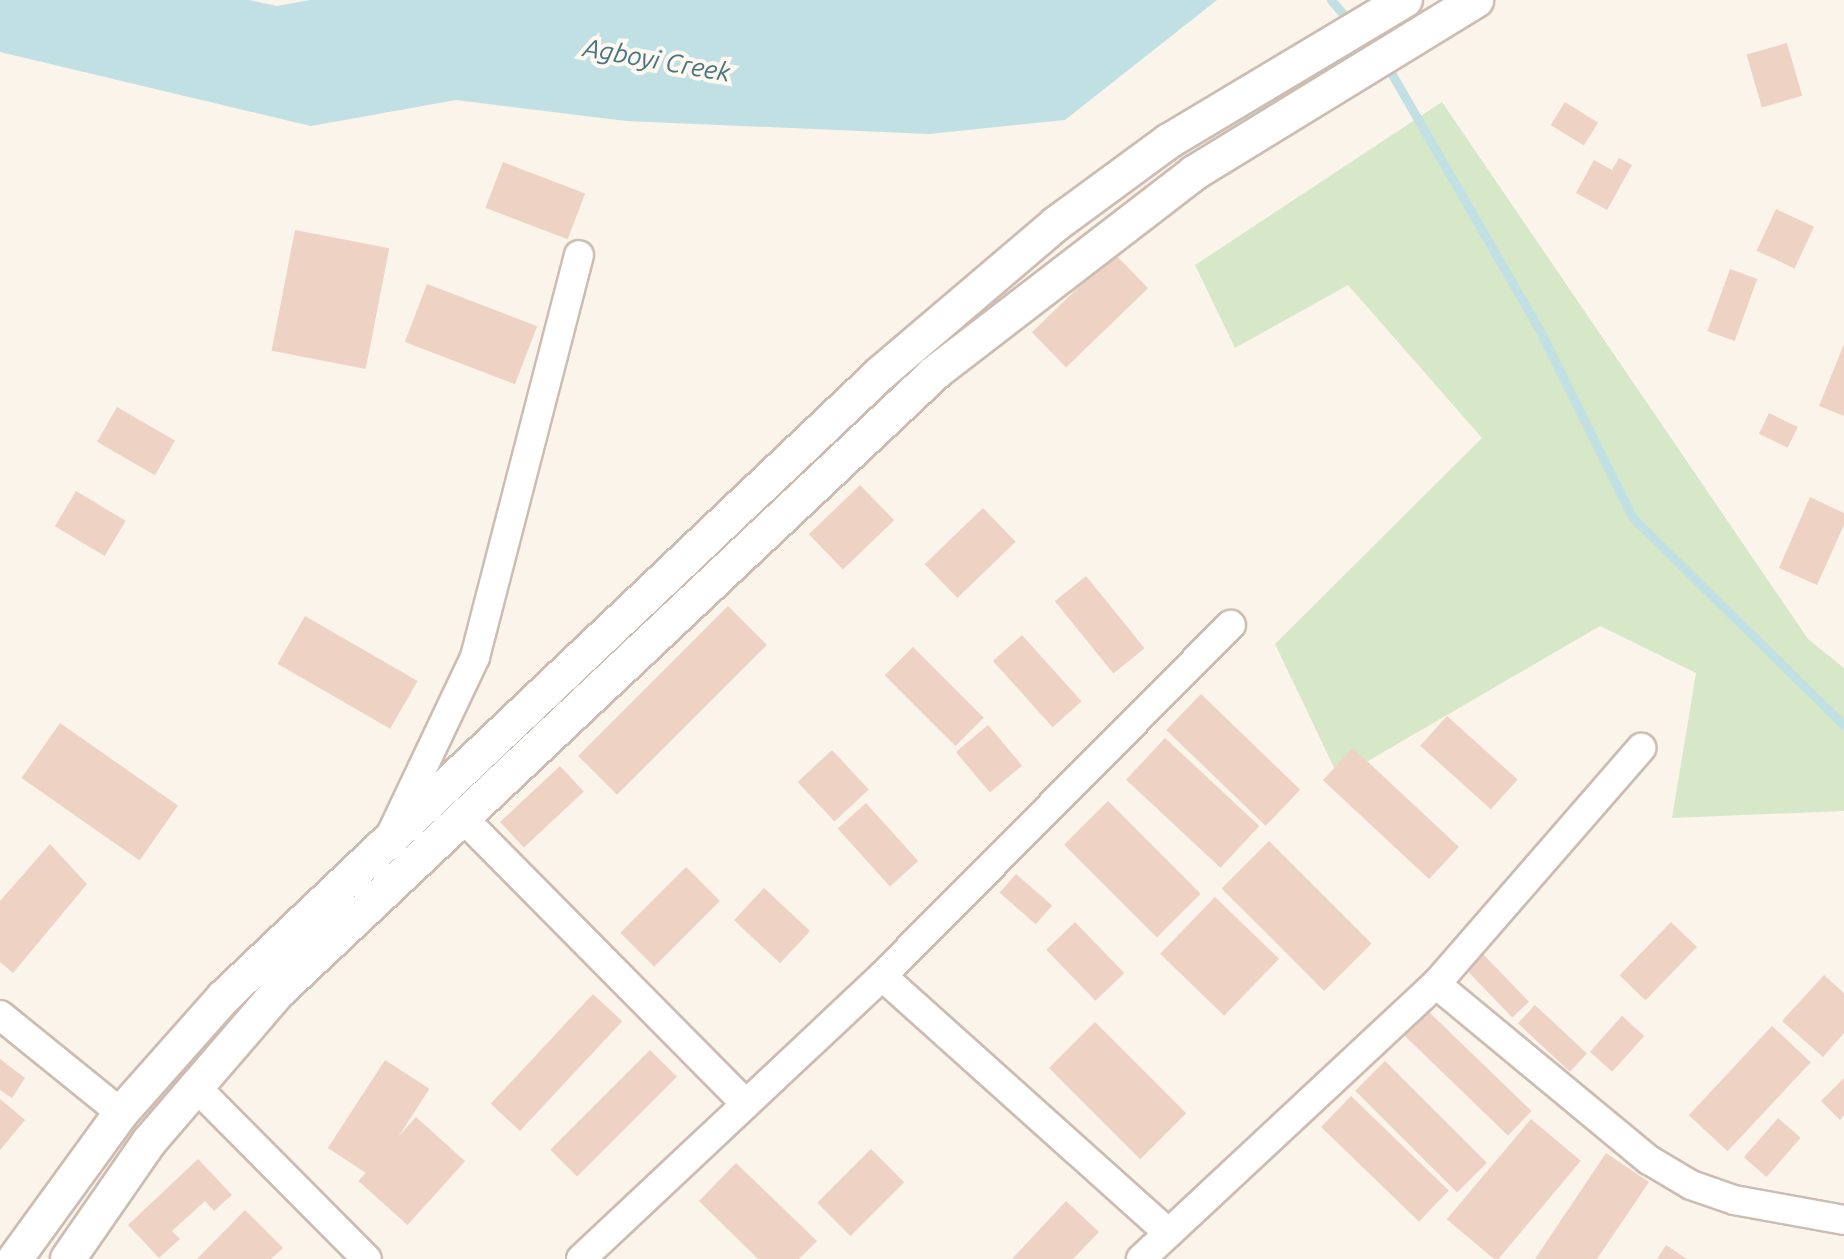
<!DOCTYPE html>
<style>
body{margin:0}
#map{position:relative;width:1844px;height:1259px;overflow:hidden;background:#fbf4ea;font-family:Ubuntu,sans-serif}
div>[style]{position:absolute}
.green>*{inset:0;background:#d7e8c9}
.water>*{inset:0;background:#c0e0e4}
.stream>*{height:9px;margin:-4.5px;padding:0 4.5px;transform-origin:4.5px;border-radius:4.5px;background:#c0e0e4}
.building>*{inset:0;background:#eed3c4;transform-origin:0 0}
.roads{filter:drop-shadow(2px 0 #cdbcb1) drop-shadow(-2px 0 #cdbcb1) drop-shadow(0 2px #cdbcb1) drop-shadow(0 -2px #cdbcb1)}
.minor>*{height:28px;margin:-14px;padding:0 14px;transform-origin:14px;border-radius:14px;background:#fff}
.tertiary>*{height:34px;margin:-17px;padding:0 17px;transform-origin:17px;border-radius:17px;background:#fff}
span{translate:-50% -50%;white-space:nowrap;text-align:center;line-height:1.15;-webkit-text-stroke:8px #fef8f1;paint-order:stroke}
.water-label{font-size:26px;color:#47777f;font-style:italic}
</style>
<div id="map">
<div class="green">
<div style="clip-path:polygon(1442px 102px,1808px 639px,1844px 668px,1844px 811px,1672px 818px,1696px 673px,1600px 626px,1339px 778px,1275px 644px,1482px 438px,1348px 285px,1235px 348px,1195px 265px)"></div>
</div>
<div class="water">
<div style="clip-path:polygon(0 0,249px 0,277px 6px,310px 0,1217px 0,1065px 120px,929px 134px,626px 121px,456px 100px,311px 126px,0 52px)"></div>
</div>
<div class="stream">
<div style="left:1331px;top:0;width:70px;rotate:49deg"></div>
<div style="left:1386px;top:64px;width:304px;rotate:60deg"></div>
<div style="left:1538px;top:327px;width:213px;rotate:63.6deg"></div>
<div style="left:1633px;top:518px;width:296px;rotate:44.5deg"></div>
</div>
<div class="building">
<div style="left:1787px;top:43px;width:55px;height:42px;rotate:74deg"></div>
<div style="left:1565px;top:102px;width:39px;height:27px;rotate:32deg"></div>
<div style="clip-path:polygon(1619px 158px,1632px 165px,1607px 210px,1576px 193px,1594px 160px,1612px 170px)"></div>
<div style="left:503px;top:162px;width:88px;height:49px;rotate:21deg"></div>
<div style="left:1776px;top:209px;width:42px;height:46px;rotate:25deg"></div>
<div style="left:295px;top:230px;width:96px;height:123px;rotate:11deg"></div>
<div style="left:1114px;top:253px;width:49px;height:114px;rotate:46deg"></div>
<div style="left:1730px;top:269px;width:29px;height:66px;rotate:20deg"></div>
<div style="left:427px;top:284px;width:118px;height:62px;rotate:21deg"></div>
<div style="clip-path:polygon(1844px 344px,1844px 416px,1819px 406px)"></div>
<div style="left:117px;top:407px;width:67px;height:40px;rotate:30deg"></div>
<div style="left:1769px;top:413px;width:32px;height:23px;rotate:26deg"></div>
<div style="left:860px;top:485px;width:49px;height:71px;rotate:46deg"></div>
<div style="left:76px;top:491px;width:58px;height:41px;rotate:31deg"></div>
<div style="clip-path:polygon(1810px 497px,1844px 513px,1844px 525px,1817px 585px,1779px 568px)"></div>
<div style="left:983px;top:508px;width:47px;height:81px;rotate:46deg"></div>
<div style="left:1086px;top:576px;width:93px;height:40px;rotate:51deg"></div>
<div style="left:728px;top:606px;width:55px;height:212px;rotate:45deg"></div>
<div style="left:305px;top:616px;width:130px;height:55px;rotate:30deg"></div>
<div style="left:1022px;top:635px;width:89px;height:39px;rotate:48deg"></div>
<div style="left:913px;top:647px;width:100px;height:40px;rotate:45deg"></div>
<div style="left:1201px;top:694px;width:138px;height:50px;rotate:44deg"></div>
<div style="left:1447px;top:716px;width:95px;height:40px;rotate:42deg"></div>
<div style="left:60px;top:723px;width:144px;height:67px;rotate:35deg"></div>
<div style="left:988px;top:725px;width:53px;height:42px;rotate:50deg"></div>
<div style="left:1165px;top:738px;width:129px;height:57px;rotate:43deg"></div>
<div style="left:1353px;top:748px;width:145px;height:44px;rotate:43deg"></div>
<div style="left:832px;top:750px;width:54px;height:47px;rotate:47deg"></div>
<div style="left:560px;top:766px;width:35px;height:82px;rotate:47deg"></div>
<div style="left:1108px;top:801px;width:131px;height:62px;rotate:45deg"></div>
<div style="left:866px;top:803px;width:78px;height:38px;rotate:48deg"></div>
<div style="left:1269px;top:841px;width:145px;height:67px;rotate:45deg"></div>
<div style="clip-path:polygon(50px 844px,87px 884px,13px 973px,0 962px,0 901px)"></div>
<div style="left:686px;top:867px;width:48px;height:93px;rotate:45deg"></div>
<div style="left:1016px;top:874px;width:48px;height:25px;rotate:41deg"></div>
<div style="left:764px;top:888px;width:63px;height:44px;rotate:43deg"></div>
<div style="left:1215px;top:897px;width:89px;height:79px;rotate:44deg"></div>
<div style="left:1075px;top:922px;width:71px;height:40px;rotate:46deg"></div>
<div style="left:1671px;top:922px;width:36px;height:74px;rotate:44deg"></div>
<div style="left:1481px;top:952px;width:69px;height:23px;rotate:46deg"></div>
<div style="clip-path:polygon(1824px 975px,1844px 993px,1844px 1033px,1823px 1057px,1782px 1021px)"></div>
<div style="left:593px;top:994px;width:40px;height:150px;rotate:43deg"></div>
<div style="left:1535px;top:1005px;width:71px;height:25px;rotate:43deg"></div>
<div style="left:1428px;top:1011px;width:144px;height:34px;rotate:44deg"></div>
<div style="left:1622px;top:1016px;width:30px;height:48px;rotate:42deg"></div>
<div style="left:1095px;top:1022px;width:129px;height:65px;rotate:45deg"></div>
<div style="left:1772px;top:1026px;width:53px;height:122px;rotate:43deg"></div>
<div style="left:650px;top:1050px;width:38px;height:141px;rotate:45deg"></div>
<div style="clip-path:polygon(0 1059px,25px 1078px,12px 1098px,0 1090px)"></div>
<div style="left:385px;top:1060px;width:53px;height:105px;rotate:33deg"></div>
<div style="left:1385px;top:1061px;width:144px;height:42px;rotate:45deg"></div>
<div style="clip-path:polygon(1844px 1078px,1844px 1115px,1840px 1120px,1821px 1101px)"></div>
<div style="left:1351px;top:1096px;width:136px;height:43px;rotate:44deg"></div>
<div style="clip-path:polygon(0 1099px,25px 1120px,0 1150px)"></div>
<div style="left:416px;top:1117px;width:66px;height:86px;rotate:42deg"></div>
<div style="left:1778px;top:1118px;width:30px;height:52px;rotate:41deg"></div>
<div style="left:1531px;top:1119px;width:65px;height:131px;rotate:40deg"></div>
<div style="left:871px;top:1149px;width:47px;height:76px;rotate:45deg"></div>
<div style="clip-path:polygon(1606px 1153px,1649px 1182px,1597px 1259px,1535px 1259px)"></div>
<div style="clip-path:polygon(198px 1159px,232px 1195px,214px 1211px,205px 1201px,172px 1231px,180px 1239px,159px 1258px,128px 1225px)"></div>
<div style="clip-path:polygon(736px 1163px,817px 1241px,799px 1259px,758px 1259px,699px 1201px)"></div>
<div style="clip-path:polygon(1066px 1201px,1099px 1232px,1073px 1259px,1012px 1259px)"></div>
<div style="clip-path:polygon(245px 1210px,283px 1248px,271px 1259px,197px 1259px)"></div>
<div style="clip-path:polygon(1666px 1245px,1687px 1259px,1657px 1259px)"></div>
</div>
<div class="roads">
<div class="minor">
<div style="left:461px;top:816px;width:405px;rotate:45.3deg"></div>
<div style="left:393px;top:830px;width:191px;rotate:-64.6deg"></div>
<div style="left:475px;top:657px;width:415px;rotate:-75.5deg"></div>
<div style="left:882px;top:976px;width:385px;rotate:41.9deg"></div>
<div style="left:1436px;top:984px;width:276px;rotate:39.6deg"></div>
<div style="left:1649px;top:1160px;width:49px;rotate:30.8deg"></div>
<div style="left:1691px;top:1185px;width:46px;rotate:19.2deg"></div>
<div style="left:1734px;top:1200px;width:112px;rotate:10.3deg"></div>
<div style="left:0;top:1015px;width:156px;rotate:39deg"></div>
<div style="left:194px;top:1085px;width:245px;rotate:45.2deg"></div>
<div style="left:581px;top:1259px;width:413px;rotate:-43.2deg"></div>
<div style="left:882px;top:976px;width:495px;rotate:-45.2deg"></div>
<div style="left:1141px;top:1259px;width:403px;rotate:-43deg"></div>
<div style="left:1436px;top:984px;width:313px;rotate:-49deg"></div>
</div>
<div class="tertiary">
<div style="left:15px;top:1259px;width:180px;rotate:-54deg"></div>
<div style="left:121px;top:1113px;width:155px;rotate:-48.4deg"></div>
<div style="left:224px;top:997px;width:906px;rotate:-43.52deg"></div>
<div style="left:881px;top:373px;width:230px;rotate:-40.4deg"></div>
<div style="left:1056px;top:224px;width:140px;rotate:-36.3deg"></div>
<div style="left:1169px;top:141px;width:275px;rotate:-30.9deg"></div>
<div style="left:68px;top:1259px;width:142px;rotate:-55.3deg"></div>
<div style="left:149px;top:1142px;width:199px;rotate:-49.3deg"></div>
<div style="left:279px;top:991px;width:903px;rotate:-43.29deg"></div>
<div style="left:936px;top:372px;width:326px;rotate:-37.6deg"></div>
<div style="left:1194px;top:173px;width:331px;rotate:-31.5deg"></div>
</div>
</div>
<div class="water-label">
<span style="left:657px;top:60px;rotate:10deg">Agboyi Creek</span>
</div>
</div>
